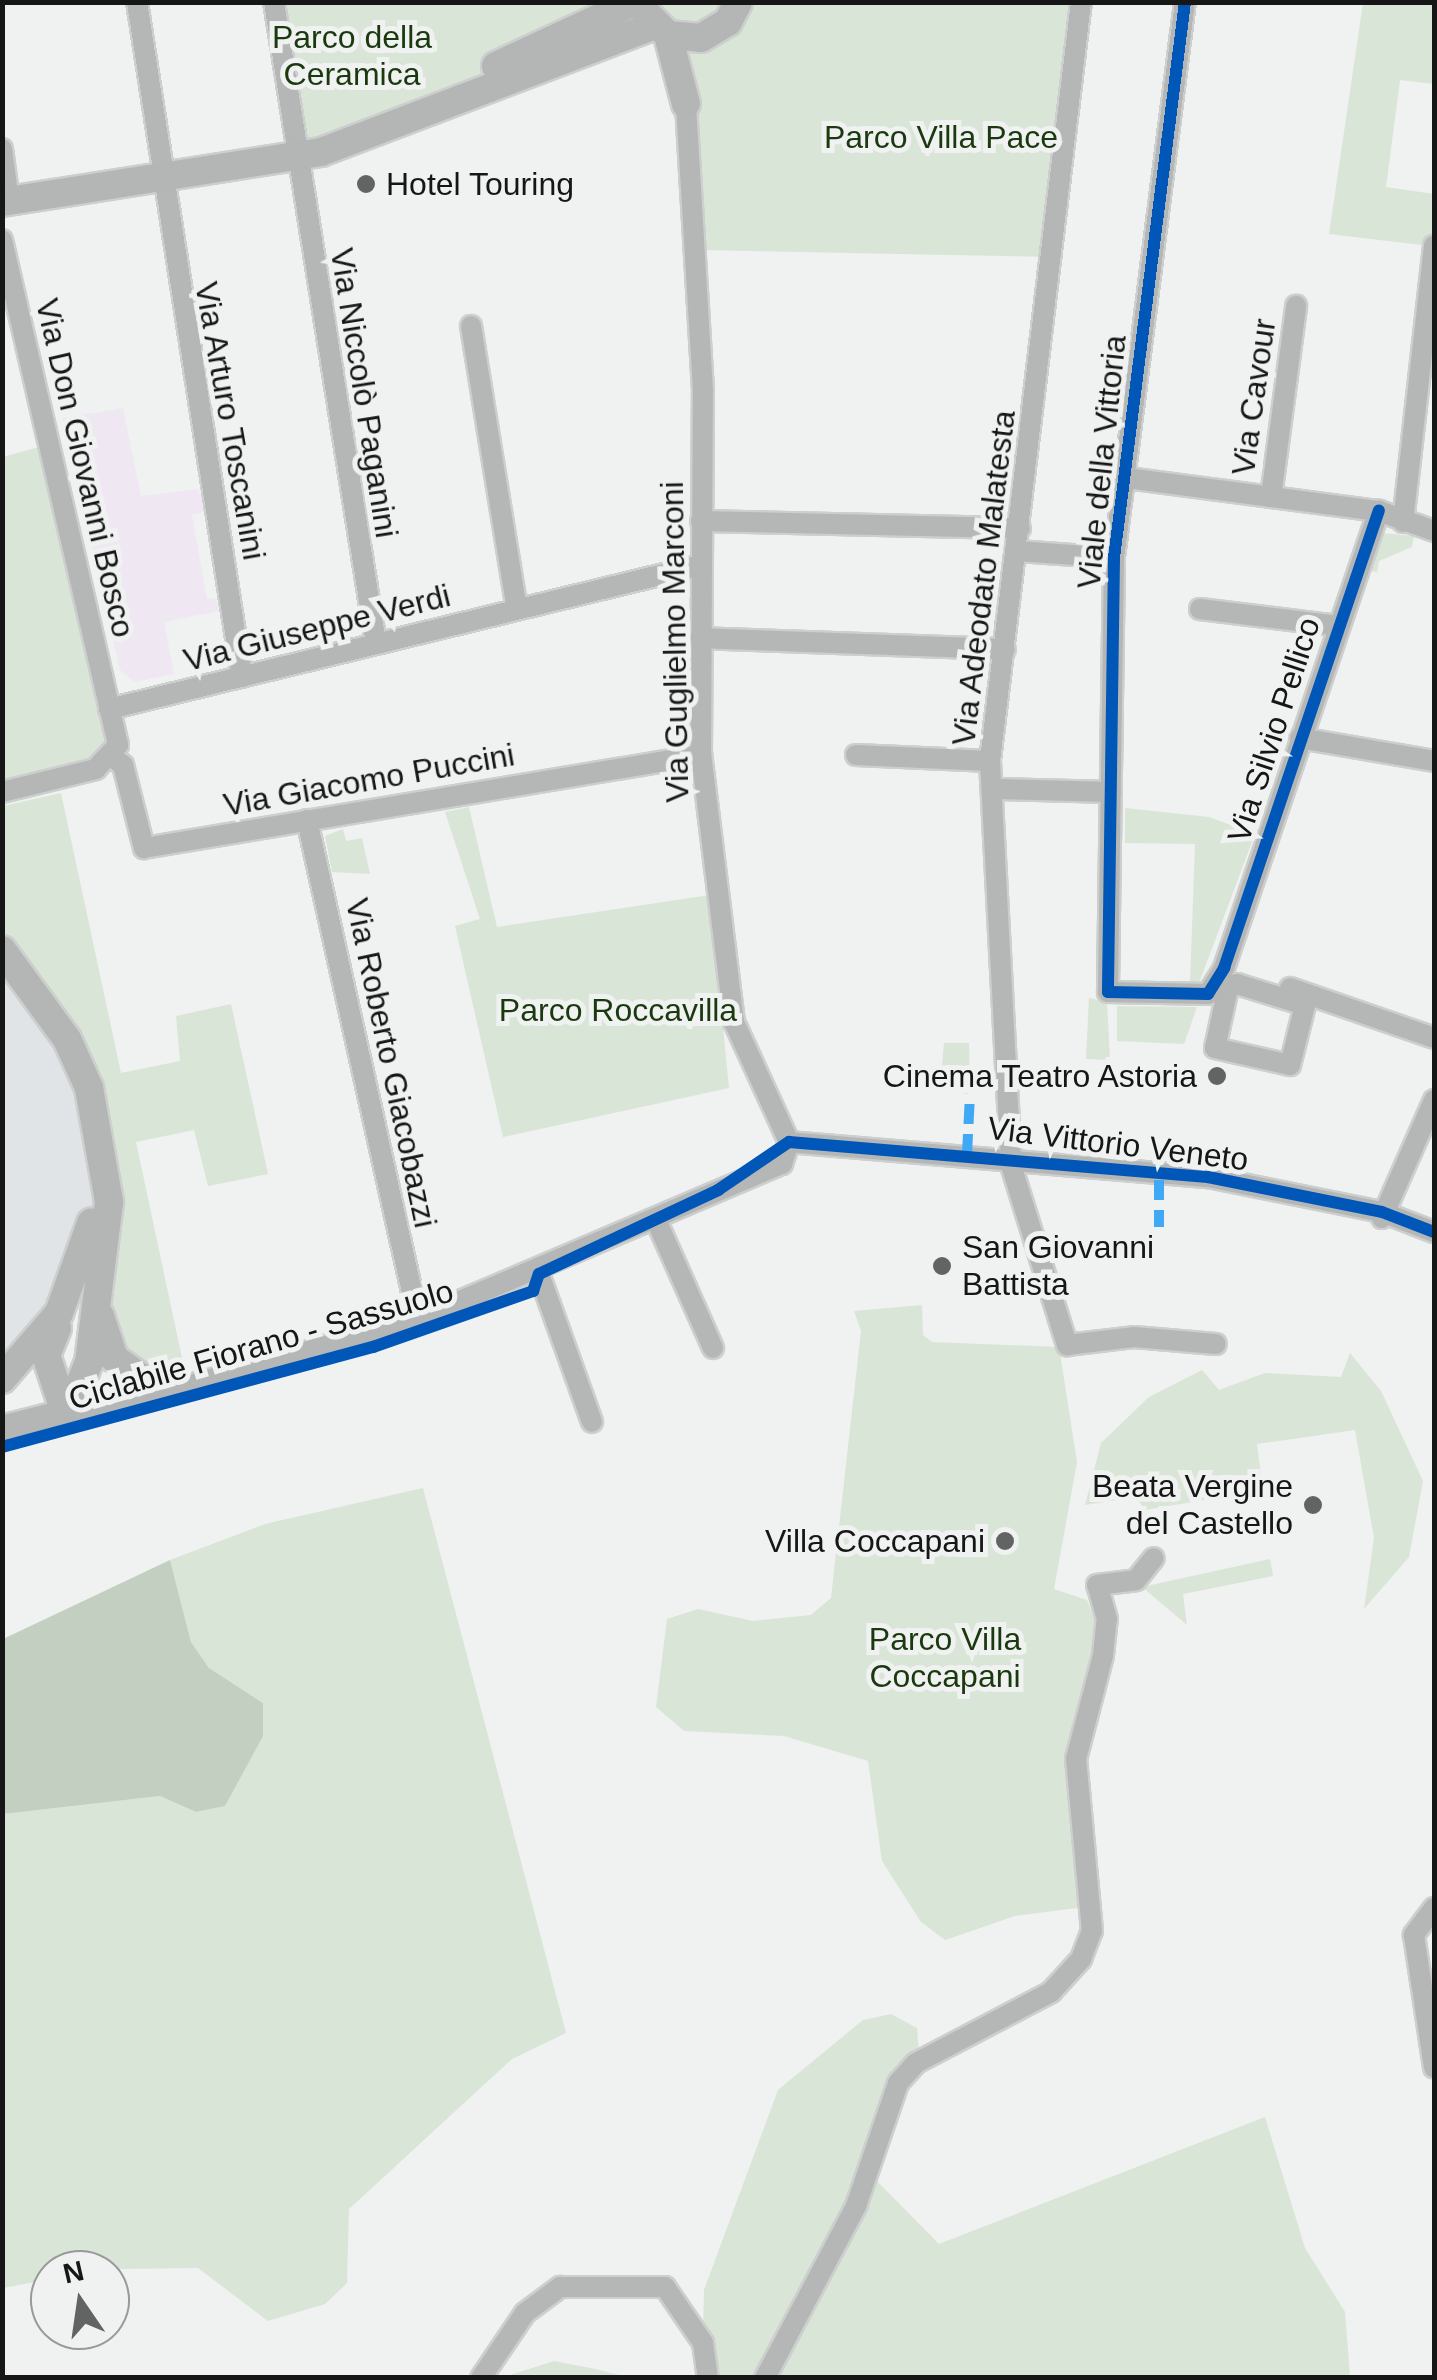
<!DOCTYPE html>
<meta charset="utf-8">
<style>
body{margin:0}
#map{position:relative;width:1437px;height:2380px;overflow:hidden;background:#f0f1f1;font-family:Arial,sans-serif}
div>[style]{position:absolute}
.built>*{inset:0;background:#e0e4e7}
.education>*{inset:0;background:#efe8f3}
.green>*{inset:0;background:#d9e5d6}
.forest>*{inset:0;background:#c3cfc0}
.roads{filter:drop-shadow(2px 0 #cdcece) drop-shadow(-2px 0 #cdcece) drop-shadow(0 2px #cdcece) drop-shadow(0 -2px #cdcece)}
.street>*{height:20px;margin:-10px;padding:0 10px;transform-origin:10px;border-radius:10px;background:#b5b6b6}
.secondary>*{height:28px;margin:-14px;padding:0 14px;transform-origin:14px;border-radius:14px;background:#b4b5b5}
.quiet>*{height:10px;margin-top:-5px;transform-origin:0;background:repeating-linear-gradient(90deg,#3fa9f5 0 20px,transparent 0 30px)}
.cycleway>*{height:12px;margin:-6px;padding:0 6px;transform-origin:6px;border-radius:6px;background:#0057b8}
.dots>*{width:28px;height:28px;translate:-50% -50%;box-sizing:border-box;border:5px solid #f0f1f1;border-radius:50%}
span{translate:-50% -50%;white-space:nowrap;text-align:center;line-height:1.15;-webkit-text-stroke:10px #f0f1f1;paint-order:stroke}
.park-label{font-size:32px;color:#1a390f}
.poi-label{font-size:32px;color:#161617}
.left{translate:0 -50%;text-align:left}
.right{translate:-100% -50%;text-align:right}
.street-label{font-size:32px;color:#161617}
.frame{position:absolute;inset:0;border:5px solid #161617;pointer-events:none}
.north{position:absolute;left:30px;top:2250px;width:100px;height:100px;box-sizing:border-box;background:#f0f1f1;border:2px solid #99999a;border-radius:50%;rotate:347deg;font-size:28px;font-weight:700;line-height:40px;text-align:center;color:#161617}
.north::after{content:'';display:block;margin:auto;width:35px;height:45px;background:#626363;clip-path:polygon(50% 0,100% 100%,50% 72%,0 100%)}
</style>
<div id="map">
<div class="built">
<div style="clip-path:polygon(2px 959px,55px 1021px,100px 1160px,80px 1285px,2px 1358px)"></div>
</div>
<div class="education">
<div style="clip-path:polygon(123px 408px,141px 496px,197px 489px,203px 500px,205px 512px,192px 515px,207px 599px,216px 598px,219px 611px,164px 622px,174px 674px,135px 682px,120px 670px,62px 418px)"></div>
</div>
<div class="green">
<div style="clip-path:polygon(274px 3px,1076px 3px,1050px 257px,703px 250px,678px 22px,664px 11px,298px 149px)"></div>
<div style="clip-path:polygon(1363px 3px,1434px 3px,1434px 84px,1400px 80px,1386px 187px,1434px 194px,1434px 241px,1422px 245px,1329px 234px)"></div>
<div style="clip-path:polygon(39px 447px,115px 754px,3px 787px,3px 457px)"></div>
<div style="clip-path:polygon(1382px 533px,1414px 536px,1412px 547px,1379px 561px,1377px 572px,1364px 570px)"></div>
<div style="clip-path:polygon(61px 793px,121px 1073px,180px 1061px,176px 1016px,231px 1004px,268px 1174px,208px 1186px,194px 1130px,136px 1142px,185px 1372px,158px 1380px,117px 1350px,108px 1315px,119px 1201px,101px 1082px,3px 944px,3px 806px)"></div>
<div style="clip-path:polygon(469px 807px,497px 927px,710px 895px,729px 1088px,503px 1137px,455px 926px,480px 919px,445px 812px)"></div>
<div style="clip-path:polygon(1125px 808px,1209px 817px,1255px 834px,1199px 983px,1190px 983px,1195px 844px,1125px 843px)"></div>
<div style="clip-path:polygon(343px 829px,346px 841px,362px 838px,370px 874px,332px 872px,325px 836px)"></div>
<div style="clip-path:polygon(1089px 998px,1107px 1002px,1110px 1060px,1086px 1059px)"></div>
<div style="clip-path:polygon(1117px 1006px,1197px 1007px,1184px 1044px,1117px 1041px)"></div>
<div style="clip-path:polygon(944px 1043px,969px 1043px,970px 1092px,940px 1088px)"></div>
<div style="clip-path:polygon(922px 1305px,923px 1335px,932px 1342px,1059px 1347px,1077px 1462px,1054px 1589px,1087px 1600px,1099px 1630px,1075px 1725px,1093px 1906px,1015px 1916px,945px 1940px,921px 1922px,882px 1861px,868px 1761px,784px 1736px,684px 1731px,656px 1707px,667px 1619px,698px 1609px,753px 1621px,811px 1615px,831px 1598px,861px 1331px,854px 1311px)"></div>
<div style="clip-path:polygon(1350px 1353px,1381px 1391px,1423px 1481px,1409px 1557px,1364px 1609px,1374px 1538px,1355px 1430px,1257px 1444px,1263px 1490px,1145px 1510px,1136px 1497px,1085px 1505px,1101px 1443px,1149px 1397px,1202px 1370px,1219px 1390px,1265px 1373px,1341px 1377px)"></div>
<div style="clip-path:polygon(423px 1488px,566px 2033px,512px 2059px,349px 2209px,347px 2283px,325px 2304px,268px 2321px,198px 2268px,50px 2270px,50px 2279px,3px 2288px,3px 1814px,160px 1796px,196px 1812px,225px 1806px,263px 1703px,209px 1668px,191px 1642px,170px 1560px,265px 1524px)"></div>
<div style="clip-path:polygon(1270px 1559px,1273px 1576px,1183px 1594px,1187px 1625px,1142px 1587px)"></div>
<div style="clip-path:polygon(891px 2014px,917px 2028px,919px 2054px,872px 2176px,939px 2244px,1265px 2117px,1305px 2248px,1345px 2312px,1350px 2377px,702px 2377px,704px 2290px,778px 2090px,863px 2020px)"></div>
<div style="clip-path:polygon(554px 2361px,595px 2369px,627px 2377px,504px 2377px)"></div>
</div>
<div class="forest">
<div style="clip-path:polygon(170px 1560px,191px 1642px,209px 1668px,263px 1703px,263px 1736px,225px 1806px,196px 1812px,160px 1796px,3px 1814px,3px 1639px)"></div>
</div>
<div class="roads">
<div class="street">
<div style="left:137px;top:2px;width:683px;rotate:81.16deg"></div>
<div style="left:274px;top:2px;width:650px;rotate:80.97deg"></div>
<div style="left:1081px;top:2px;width:764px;rotate:96.84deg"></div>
<div style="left:990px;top:761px;width:405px;rotate:87deg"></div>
<div style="left:1011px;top:1165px;width:189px;rotate:72.7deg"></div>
<div style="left:1067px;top:1345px;width:67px;rotate:-6.8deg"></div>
<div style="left:1134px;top:1337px;width:82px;rotate:4.9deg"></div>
<div style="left:1185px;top:2px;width:561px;rotate:97.28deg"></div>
<div style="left:1114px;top:558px;width:434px;rotate:90.8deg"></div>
<div style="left:1108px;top:992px;width:100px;rotate:1.1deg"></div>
<div style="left:1208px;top:994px;width:31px;rotate:-58deg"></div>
<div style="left:1224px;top:968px;width:483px;rotate:-71.3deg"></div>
<div style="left:2px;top:149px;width:52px;rotate:82.3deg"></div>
<div style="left:2px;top:240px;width:518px;rotate:77.06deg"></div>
<div style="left:118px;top:745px;width:33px;rotate:133deg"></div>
<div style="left:96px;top:769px;width:97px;rotate:166.3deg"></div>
<div style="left:471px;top:326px;width:287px;rotate:80.8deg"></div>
<div style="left:1127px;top:478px;width:254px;rotate:7.5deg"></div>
<div style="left:1379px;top:511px;width:59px;rotate:20deg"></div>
<div style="left:1271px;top:497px;width:193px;rotate:-82.5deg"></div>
<div style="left:701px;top:521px;width:319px;rotate:1.3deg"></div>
<div style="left:1403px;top:522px;width:278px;rotate:-83.6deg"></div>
<div style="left:1017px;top:551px;width:97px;rotate:4.1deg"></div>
<div style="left:1200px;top:609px;width:139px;rotate:7deg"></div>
<div style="left:700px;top:638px;width:305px;rotate:2.1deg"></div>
<div style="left:109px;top:709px;width:609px;rotate:-13.67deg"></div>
<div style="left:1300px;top:738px;width:136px;rotate:9.7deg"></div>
<div style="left:856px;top:755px;width:134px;rotate:2.6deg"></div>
<div style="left:112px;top:757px;width:14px;rotate:36deg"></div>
<div style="left:123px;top:765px;width:86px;rotate:75.8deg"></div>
<div style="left:144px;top:848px;width:565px;rotate:-9.48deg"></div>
<div style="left:998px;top:789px;width:113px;rotate:1.5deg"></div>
<div style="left:307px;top:820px;width:511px;rotate:77.46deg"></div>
<div style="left:1237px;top:984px;width:71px;rotate:17.2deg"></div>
<div style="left:1305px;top:1005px;width:62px;rotate:104deg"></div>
<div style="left:1290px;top:1065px;width:77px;rotate:-167.2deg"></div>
<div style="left:1215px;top:1048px;width:61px;rotate:-77.8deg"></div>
<div style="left:1228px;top:988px;width:10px;rotate:-24deg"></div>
<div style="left:1290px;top:988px;width:152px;rotate:19.1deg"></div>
<div style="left:789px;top:1142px;width:420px;rotate:4.8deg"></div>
<div style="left:1208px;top:1177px;width:177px;rotate:11.4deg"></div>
<div style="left:1382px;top:1212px;width:56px;rotate:21deg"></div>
<div style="left:1382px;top:1218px;width:129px;rotate:-66.2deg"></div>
<div style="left:656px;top:1220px;width:140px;rotate:66deg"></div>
<div style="left:539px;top:1274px;width:157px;rotate:70.3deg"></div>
<div style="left:58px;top:1423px;width:375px;rotate:-16.1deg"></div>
<div style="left:418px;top:1319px;width:396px;rotate:-23.1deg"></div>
<div style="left:782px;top:1164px;width:23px;rotate:-72deg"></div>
<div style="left:789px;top:1142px;width:132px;rotate:-114.6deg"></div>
<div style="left:734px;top:1022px;width:269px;rotate:-97deg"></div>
<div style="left:701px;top:755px;width:364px;rotate:-89.7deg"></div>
<div style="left:703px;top:391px;width:288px;rotate:-93.4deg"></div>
<div style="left:1434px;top:1908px;width:34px;rotate:127deg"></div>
<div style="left:1414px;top:1935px;width:134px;rotate:81.4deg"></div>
<div style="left:481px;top:2378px;width:78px;rotate:-55.9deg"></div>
<div style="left:525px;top:2313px;width:44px;rotate:-36.6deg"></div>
<div style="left:560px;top:2287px;width:105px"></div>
<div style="left:665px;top:2287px;width:68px;rotate:55.8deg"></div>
<div style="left:703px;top:2343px;width:35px;rotate:82deg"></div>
<div style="left:765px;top:2378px;width:195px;rotate:-62.1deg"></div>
<div style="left:856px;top:2206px;width:130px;rotate:-71.1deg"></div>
<div style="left:898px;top:2083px;width:27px;rotate:-48deg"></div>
<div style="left:916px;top:2063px;width:153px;rotate:-27.7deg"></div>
<div style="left:1051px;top:1992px;width:45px;rotate:-47.7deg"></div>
<div style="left:1081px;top:1959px;width:30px;rotate:-69deg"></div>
<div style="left:1092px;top:1931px;width:173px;rotate:-95.3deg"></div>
<div style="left:1076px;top:1759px;width:107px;rotate:-75.4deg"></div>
<div style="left:1103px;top:1655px;width:36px;rotate:-84deg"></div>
<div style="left:1107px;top:1619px;width:35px;rotate:-106deg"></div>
<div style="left:1097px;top:1585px;width:39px;rotate:-7deg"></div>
<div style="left:1136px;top:1580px;width:28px;rotate:-51deg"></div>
</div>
<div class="secondary">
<div style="left:646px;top:13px;width:31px;rotate:45deg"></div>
<div style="left:668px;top:35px;width:33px;rotate:5deg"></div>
<div style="left:701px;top:38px;width:31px;rotate:-31deg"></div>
<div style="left:728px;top:22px;width:22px;rotate:-63deg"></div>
<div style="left:668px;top:35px;width:71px;rotate:75.4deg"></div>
<div style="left:496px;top:66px;width:152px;rotate:-24.9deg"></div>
<div style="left:2px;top:202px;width:323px;rotate:-8.9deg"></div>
<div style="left:321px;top:152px;width:357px;rotate:-20.8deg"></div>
<div style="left:2px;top:950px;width:110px;rotate:53.9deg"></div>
<div style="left:67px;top:1039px;width:54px;rotate:65.8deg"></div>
<div style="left:89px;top:1088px;width:116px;rotate:80deg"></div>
<div style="left:109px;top:1202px;width:161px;rotate:97.1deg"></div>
<div style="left:89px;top:1362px;width:55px;rotate:112.4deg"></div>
<div style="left:68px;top:1413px;width:68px;rotate:165.6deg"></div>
<div style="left:100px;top:1316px;width:44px;rotate:71.6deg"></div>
<div style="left:114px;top:1358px;width:49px;rotate:35.9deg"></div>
<div style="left:57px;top:1328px;width:29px;rotate:112deg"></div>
<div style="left:46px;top:1355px;width:54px;rotate:71.6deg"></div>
<div style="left:2px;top:1379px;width:87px;rotate:-49.2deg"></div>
<div style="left:59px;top:1313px;width:96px;rotate:-70.4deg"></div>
</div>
</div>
<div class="quiet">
<div style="left:967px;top:1154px;width:60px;rotate:-87.1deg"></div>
<div style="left:1159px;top:1180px;width:47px;rotate:90deg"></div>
</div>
<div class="cycleway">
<div style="left:1185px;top:2px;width:561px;rotate:97.28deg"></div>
<div style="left:1114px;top:558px;width:434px;rotate:90.8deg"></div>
<div style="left:1108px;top:992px;width:100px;rotate:1.1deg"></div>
<div style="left:1208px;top:994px;width:31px;rotate:-58deg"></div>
<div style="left:1224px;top:968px;width:483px;rotate:-71.3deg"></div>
<div style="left:2px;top:1447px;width:384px;rotate:-15.1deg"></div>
<div style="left:373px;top:1347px;width:170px;rotate:-19.3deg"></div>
<div style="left:533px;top:1291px;width:18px;rotate:-71deg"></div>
<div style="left:539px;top:1274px;width:198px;rotate:-25.1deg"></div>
<div style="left:718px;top:1190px;width:86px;rotate:-34.1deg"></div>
<div style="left:789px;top:1142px;width:420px;rotate:4.8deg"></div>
<div style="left:1208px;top:1177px;width:177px;rotate:11.4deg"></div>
<div style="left:1382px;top:1212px;width:56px;rotate:21deg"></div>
</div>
<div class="dots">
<div style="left:366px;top:184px;background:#626363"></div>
<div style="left:1217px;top:1076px;background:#626363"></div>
<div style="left:942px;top:1266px;background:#626363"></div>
<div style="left:1313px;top:1505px;background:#626363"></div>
<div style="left:1005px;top:1541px;background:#626363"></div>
</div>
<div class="park-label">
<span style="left:352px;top:56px">Parco della<br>Ceramica</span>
<span style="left:941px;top:137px">Parco Villa Pace</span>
<span style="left:618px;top:1010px">Parco Roccavilla</span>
<span style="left:945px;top:1658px">Parco Villa<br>Coccapani</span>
</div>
<div class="poi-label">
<span class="left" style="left:386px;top:184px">Hotel Touring</span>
<span class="right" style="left:1197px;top:1076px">Cinema Teatro Astoria</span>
<span class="left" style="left:962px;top:1266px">San Giovanni<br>Battista</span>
<span class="right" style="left:1293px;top:1505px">Beata Vergine<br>del Castello</span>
<span class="right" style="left:985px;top:1541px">Villa Coccapani</span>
</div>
<div class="street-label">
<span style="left:364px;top:393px;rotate:81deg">Via Niccolò Paganini</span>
<span style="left:1254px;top:397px;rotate:-82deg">Via Cavour</span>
<span style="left:230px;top:421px;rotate:80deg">Via Arturo Toscanini</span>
<span style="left:1102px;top:462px;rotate:-84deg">Viale della Vittoria</span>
<span style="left:85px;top:468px;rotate:77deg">Via Don Giovanni Bosco</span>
<span style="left:984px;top:578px;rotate:-83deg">Via Adeodato Malatesta</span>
<span style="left:317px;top:628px;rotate:-14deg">Via Giuseppe Verdi</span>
<span style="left:675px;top:642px;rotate:-91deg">Via Guglielmo Marconi</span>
<span style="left:1274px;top:730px;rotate:-72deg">Via Silvio Pellico</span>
<span style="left:369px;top:780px;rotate:-10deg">Via Giacomo Puccini</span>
<span style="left:391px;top:1063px;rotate:78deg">Via Roberto Giacobazzi</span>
<span style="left:1118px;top:1144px;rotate:7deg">Via Vittorio Veneto</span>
<span style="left:261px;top:1345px;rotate:-16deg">Ciclabile Fiorano - Sassuolo</span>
</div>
<div class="frame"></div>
<div class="north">N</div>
</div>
